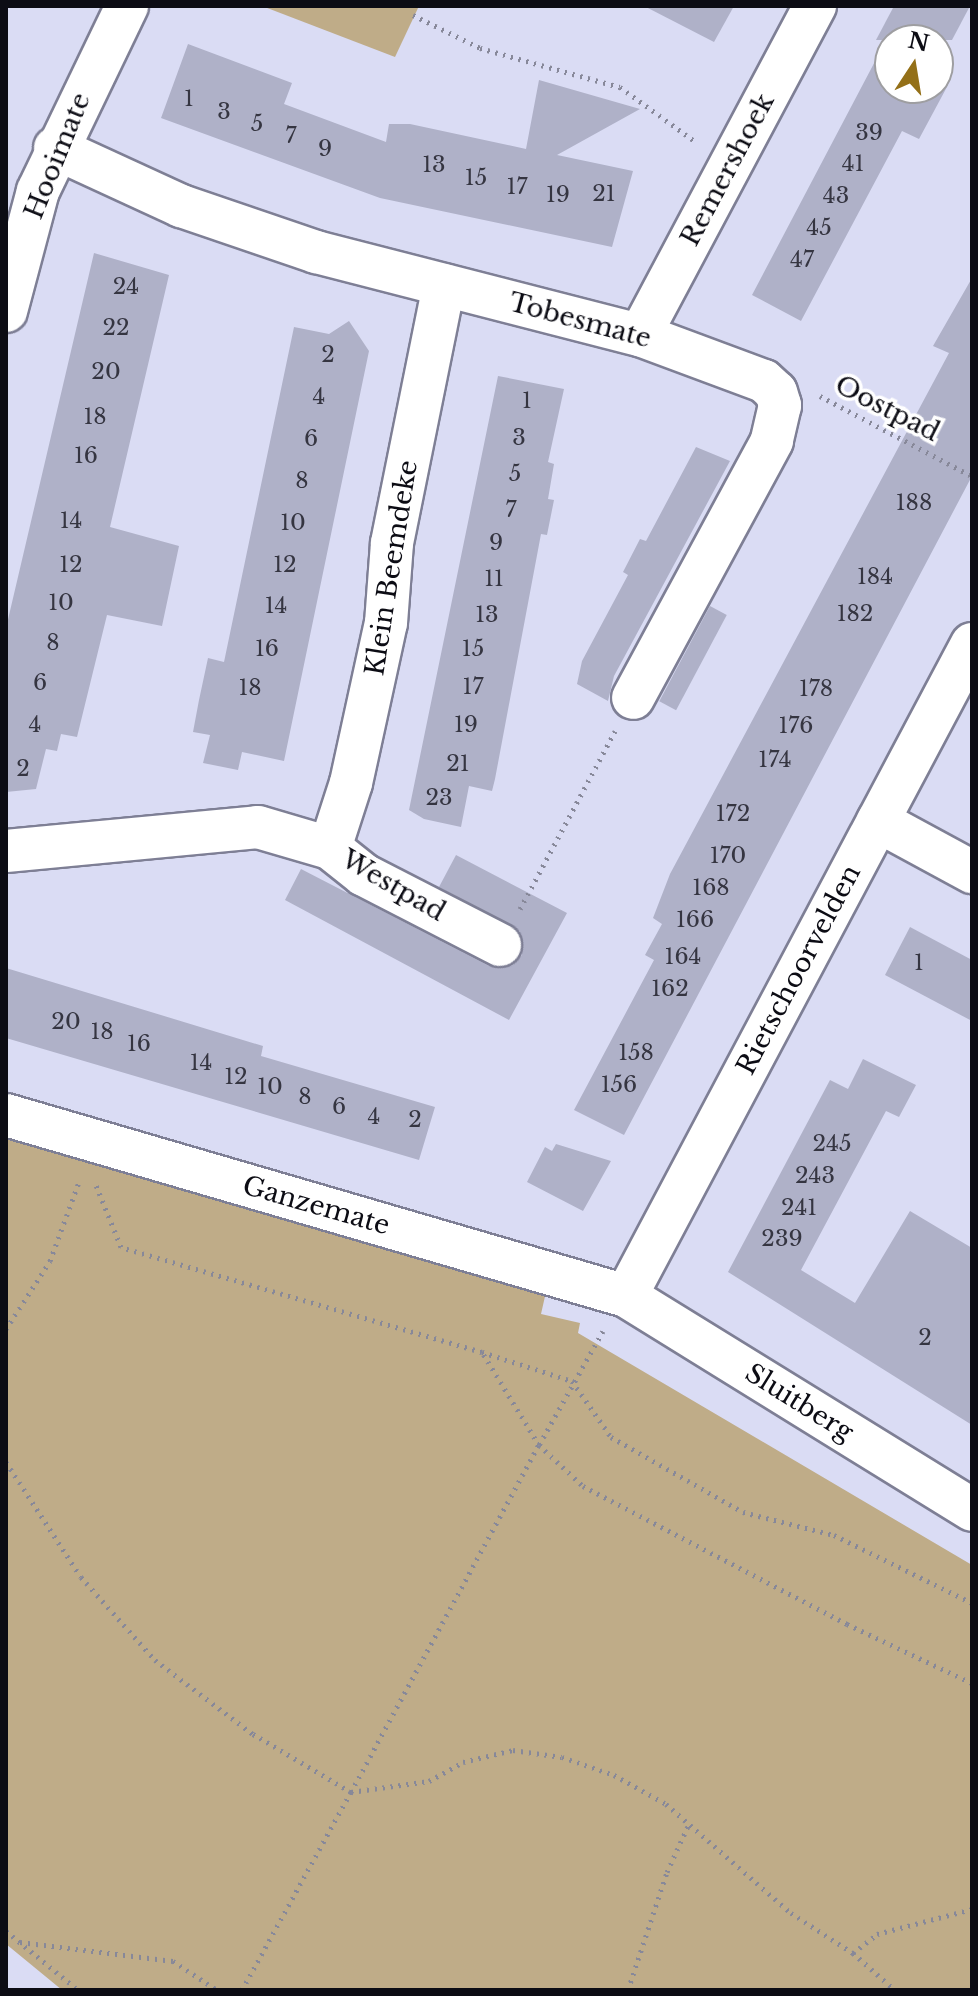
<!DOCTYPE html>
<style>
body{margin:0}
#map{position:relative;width:978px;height:1996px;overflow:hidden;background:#dadcf4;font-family:"Libre Baskerville",serif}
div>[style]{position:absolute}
.green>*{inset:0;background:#bfac88}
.building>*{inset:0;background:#afb1c8;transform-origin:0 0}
.path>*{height:5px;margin-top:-2.5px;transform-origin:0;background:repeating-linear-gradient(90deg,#878899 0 2px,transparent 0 8px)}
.roads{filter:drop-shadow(2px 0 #7e7f95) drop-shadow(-2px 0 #7e7f95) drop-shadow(0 2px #7e7f95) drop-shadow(0 -2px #7e7f95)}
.minor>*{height:42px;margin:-21px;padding:0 21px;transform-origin:21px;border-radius:21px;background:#fff}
span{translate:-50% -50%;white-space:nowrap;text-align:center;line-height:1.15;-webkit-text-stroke:7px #fff;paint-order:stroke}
.number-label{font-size:22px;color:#353541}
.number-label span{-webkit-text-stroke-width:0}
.street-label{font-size:26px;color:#0c0c14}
.frame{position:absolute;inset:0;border:8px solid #0c0c14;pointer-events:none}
.north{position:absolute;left:874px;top:24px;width:80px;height:80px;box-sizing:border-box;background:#fff;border:2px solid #9e9ea1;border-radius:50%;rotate:12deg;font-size:22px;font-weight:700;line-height:32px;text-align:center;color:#0c0c14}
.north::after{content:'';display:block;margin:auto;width:28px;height:36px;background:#947018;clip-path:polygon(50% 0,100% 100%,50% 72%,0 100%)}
</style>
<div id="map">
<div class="green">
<div style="clip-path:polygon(262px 6px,419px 6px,395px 57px)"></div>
<div style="clip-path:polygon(6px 1135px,546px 1292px,541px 1314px,580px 1323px,578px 1333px,972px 1565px,972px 1990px,62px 1990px,6px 1944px)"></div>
</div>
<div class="building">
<div style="clip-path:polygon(644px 6px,734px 6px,714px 42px)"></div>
<div style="clip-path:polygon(894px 6px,970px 6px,952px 40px,876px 40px)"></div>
<div style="clip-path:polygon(188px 44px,292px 83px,284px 104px,386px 142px,389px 124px,410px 124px,526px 149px,539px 80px,640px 109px,557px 155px,633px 171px,612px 247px,380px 198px,161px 118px)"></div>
<div style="clip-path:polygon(881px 50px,890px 55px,890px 88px,938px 88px,938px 80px,948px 85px,919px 139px,902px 131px,801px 321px,752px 295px)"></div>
<div style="clip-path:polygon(94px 253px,169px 275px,110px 527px,179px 546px,162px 626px,107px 615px,77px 737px,61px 734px,57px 751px,46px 749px,36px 789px,6px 792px,6px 628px)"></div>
<div style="clip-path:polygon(972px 278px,972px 476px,624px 1135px,574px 1110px,654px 960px,645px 955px,662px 924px,653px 918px,670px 874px,949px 353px,933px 346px)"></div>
<div style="clip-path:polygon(349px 321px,369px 351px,284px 761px,242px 752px,238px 770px,203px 763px,210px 735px,193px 732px,199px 700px,208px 658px,224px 662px,294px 327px,329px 334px)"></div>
<div style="clip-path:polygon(498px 376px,564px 389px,548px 462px,554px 464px,548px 499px,554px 500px,547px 535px,541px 534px,495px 779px,492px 791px,469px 786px,461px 827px,424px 819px,409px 810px)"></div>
<div style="clip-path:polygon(696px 447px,730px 461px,614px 676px,608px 701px,577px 684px,582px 661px,628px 575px,623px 572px,640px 539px,646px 541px)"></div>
<div style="left:710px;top:606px;width:19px;height:108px;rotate:28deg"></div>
<div style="clip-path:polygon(456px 855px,567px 913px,509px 1020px,285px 900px,301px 869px,489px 966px,512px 966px,522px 955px,520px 931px,439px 887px)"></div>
<div style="clip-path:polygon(910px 927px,972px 960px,972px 1021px,885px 975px)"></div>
<div style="clip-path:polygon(6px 968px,263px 1046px,261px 1056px,435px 1107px,419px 1160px,6px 1038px)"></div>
<div style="clip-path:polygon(863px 1059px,916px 1085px,899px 1117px,886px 1111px,801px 1270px,855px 1303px,910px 1211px,972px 1248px,972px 1425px,728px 1272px,830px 1080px,848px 1089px)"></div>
<div style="clip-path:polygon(556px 1144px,611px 1161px,583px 1211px,527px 1182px,545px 1147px,552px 1151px)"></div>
</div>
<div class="path">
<div style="left:413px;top:15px;width:75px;rotate:26.2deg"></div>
<div style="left:480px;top:48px;width:145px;rotate:15.6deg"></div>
<div style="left:620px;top:87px;width:95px;rotate:36deg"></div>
<div style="left:820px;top:396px;width:172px;rotate:27.8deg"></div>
<div style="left:520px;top:909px;width:202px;rotate:-61.9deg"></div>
<div style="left:6px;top:1329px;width:81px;rotate:-57.1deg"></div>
<div style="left:50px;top:1261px;width:87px;rotate:-69.9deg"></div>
<div style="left:603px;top:1331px;width:131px;rotate:119.3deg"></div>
<div style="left:539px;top:1445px;width:60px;rotate:43deg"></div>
<div style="left:583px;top:1486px;width:298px;rotate:27.6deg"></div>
<div style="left:847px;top:1624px;width:138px;rotate:25.3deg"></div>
<div style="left:482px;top:1352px;width:95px;rotate:17.9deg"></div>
<div style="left:572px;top:1381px;width:68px;rotate:55.1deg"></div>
<div style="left:611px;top:1437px;width:152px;rotate:29.6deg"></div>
<div style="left:743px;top:1512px;width:94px;rotate:14.2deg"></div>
<div style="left:834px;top:1535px;width:154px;rotate:26.2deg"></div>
<div style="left:6px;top:1462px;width:137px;rotate:56.9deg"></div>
<div style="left:81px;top:1577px;width:111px;rotate:48.3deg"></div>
<div style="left:155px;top:1660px;width:123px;rotate:37.1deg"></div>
<div style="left:253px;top:1734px;width:114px;rotate:30.6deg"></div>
<div style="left:351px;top:1792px;width:395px;rotate:-61.6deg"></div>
<div style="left:539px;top:1445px;width:109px;rotate:-121.5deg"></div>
<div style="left:482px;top:1352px;width:376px;rotate:-163.8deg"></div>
<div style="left:121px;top:1247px;width:67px;rotate:-112deg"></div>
<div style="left:6px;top:1931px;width:93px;rotate:39.3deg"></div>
<div style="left:20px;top:1942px;width:154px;rotate:7.1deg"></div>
<div style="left:173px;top:1961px;width:53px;rotate:33.4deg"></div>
<div style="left:853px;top:1953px;width:31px;rotate:-38deg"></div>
<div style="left:877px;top:1934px;width:98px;rotate:-14.7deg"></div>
<div style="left:242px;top:1990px;width:226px;rotate:-61.2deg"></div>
<div style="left:351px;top:1792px;width:79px;rotate:-8deg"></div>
<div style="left:429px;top:1781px;width:39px;rotate:-29deg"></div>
<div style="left:463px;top:1762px;width:51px;rotate:-13.5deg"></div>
<div style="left:513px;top:1750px;width:49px;rotate:8.1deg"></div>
<div style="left:562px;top:1757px;width:55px;rotate:19.1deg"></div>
<div style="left:614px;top:1775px;width:60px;rotate:29.1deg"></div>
<div style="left:666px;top:1804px;width:166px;rotate:41.1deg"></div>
<div style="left:791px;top:1913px;width:74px;rotate:32.8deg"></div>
<div style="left:853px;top:1953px;width:56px;rotate:41.4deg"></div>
<div style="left:628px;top:1990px;width:124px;rotate:-71.7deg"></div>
<div style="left:667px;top:1872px;width:53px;rotate:-65.4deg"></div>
</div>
<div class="roads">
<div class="minor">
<div style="left:55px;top:148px;width:139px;rotate:24.7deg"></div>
<div style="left:181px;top:206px;width:143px;rotate:18.8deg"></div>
<div style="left:316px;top:252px;width:334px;rotate:14.4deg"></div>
<div style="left:640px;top:335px;width:132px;rotate:20.4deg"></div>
<div style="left:764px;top:381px;width:16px;rotate:43deg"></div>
<div style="left:776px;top:392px;width:14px;rotate:73deg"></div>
<div style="left:780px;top:405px;width:37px;rotate:103deg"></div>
<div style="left:772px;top:441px;width:292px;rotate:118.4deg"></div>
<div style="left:6px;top:311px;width:124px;rotate:-75.1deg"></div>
<div style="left:38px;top:191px;width:205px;rotate:-64.3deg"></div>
<div style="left:640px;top:335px;width:373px;rotate:-62deg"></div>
<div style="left:878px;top:821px;width:107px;rotate:28.5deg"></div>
<div style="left:330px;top:848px;width:68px;rotate:-72.1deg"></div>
<div style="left:351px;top:783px;width:164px;rotate:-77.7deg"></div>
<div style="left:386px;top:623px;width:80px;rotate:-85.7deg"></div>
<div style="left:392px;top:543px;width:263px;rotate:-78.6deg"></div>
<div style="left:6px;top:851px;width:253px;rotate:-5.4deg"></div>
<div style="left:258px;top:827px;width:75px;rotate:16.3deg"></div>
<div style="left:330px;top:848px;width:43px;rotate:38.5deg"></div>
<div style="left:364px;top:875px;width:153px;rotate:27.2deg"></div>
<div style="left:6px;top:1115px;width:646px;rotate:16.27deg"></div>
<div style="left:626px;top:1296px;width:407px;rotate:31.7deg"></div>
<div style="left:626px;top:1296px;width:738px;rotate:-62.05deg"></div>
</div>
</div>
<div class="number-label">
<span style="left:189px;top:99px">1</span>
<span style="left:224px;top:112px">3</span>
<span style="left:257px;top:124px">5</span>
<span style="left:869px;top:133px">39</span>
<span style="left:291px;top:136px">7</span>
<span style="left:325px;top:149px">9</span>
<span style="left:853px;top:164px">41</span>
<span style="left:434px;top:165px">13</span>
<span style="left:476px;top:178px">15</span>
<span style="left:517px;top:187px">17</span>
<span style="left:604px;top:194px">21</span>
<span style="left:558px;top:195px">19</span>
<span style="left:836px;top:196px">43</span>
<span style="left:819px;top:228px">45</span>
<span style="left:802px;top:260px">47</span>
<span style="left:126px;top:287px">24</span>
<span style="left:116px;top:328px">22</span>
<span style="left:328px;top:355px">2</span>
<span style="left:106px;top:372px">20</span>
<span style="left:319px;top:397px">4</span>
<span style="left:527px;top:401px">1</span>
<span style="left:95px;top:417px">18</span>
<span style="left:519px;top:438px">3</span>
<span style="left:311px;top:439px">6</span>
<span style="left:86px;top:456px">16</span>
<span style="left:515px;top:474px">5</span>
<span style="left:302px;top:481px">8</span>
<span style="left:914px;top:503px">188</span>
<span style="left:511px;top:510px">7</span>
<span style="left:71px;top:521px">14</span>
<span style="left:293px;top:523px">10</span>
<span style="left:496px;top:543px">9</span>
<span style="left:71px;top:565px">12</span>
<span style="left:285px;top:565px">12</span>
<span style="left:875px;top:577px">184</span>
<span style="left:494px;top:579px">11</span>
<span style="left:61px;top:603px">10</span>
<span style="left:276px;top:606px">14</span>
<span style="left:855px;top:614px">182</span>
<span style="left:487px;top:615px">13</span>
<span style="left:53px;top:643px">8</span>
<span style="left:267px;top:649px">16</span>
<span style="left:473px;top:649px">15</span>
<span style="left:40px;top:683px">6</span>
<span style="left:473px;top:687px">17</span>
<span style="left:250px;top:688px">18</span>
<span style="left:816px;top:689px">178</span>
<span style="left:35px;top:725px">4</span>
<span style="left:466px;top:725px">19</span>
<span style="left:796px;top:726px">176</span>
<span style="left:775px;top:760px">174</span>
<span style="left:458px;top:764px">21</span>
<span style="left:23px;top:769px">2</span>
<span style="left:439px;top:798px">23</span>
<span style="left:733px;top:814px">172</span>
<span style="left:728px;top:856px">170</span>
<span style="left:711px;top:888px">168</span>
<span style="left:695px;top:920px">166</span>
<span style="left:683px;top:957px">164</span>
<span style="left:919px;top:963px">1</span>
<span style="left:670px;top:989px">162</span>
<span style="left:66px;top:1022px">20</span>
<span style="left:102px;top:1032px">18</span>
<span style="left:139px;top:1044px">16</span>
<span style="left:636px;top:1053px">158</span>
<span style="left:201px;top:1063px">14</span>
<span style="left:236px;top:1077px">12</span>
<span style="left:619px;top:1085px">156</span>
<span style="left:270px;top:1087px">10</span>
<span style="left:305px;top:1097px">8</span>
<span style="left:339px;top:1107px">6</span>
<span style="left:374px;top:1117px">4</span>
<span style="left:415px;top:1120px">2</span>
<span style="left:832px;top:1144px">245</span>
<span style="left:815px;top:1176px">243</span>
<span style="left:799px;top:1208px">241</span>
<span style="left:782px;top:1239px">239</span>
<span style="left:925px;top:1338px">2</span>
</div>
<div class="street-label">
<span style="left:58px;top:156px;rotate:-68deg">Hooimate</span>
<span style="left:728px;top:170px;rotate:-62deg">Remershoek</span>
<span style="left:580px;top:321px;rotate:15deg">Tobesmate</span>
<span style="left:887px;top:409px;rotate:27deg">Oostpad</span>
<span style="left:392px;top:568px;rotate:-81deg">Klein Beemdeke</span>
<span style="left:393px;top:886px;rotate:30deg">Westpad</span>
<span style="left:799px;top:970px;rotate:-62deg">Rietschoorvelden</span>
<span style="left:316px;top:1206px;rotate:16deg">Ganzemate</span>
<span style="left:799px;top:1403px;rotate:32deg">Sluitberg</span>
</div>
<div class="frame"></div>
<div class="north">N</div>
</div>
